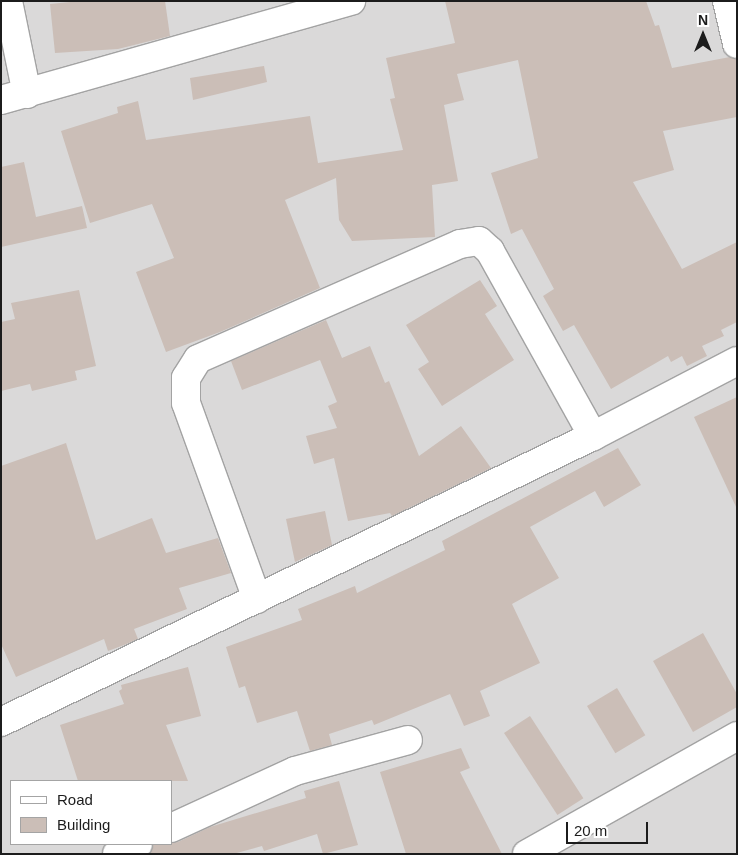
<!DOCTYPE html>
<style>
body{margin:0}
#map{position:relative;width:738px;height:855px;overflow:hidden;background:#efe8e1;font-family:Arial,sans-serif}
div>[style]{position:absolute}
.residential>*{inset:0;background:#dad9d9}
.building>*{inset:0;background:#cbbeb7;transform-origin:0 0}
.roads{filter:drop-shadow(1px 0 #a3a3a3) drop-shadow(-1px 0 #a3a3a3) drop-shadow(0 1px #a3a3a3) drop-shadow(0 -1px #a3a3a3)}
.street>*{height:28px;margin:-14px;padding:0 14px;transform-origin:14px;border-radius:14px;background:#fff}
span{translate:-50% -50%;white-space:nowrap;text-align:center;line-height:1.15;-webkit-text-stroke:4.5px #fff;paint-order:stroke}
.frame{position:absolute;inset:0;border:2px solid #1c1c1c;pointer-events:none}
.legend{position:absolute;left:10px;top:780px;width:162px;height:65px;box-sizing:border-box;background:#fff;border:1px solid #a4a4a4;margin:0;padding:6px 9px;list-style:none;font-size:15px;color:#1c1c1c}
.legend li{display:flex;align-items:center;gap:10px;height:25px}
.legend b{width:25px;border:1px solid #a4a4a4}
.north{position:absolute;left:678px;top:10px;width:50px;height:50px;-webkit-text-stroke:4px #fff;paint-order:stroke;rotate:0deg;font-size:14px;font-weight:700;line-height:20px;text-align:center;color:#1c1c1c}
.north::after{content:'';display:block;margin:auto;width:18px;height:22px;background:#1c1c1c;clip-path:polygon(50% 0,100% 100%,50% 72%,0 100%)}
.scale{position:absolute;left:566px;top:822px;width:82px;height:22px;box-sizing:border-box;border:2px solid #1c1c1c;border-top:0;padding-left:6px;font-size:15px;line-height:18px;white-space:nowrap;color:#1c1c1c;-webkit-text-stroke:4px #fff;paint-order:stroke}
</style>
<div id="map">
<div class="residential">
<div style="clip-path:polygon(evenodd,1px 1px,737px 1px,737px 854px,1px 854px,1px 1px,11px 781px,171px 781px,171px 844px,11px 844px,11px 781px)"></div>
</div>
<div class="building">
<div style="clip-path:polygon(80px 1px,165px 1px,170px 36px,118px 49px,55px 53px,50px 4px)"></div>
<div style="clip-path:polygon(445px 1px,646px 1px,655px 26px,659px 25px,672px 68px,730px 57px,737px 59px,737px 117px,663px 131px,674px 170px,633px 182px,682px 269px,737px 242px,737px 322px,721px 330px,724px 336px,702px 346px,707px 356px,687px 366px,682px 356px,671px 362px,668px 356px,611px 389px,574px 325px,563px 331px,543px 296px,554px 289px,522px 229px,511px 234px,491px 173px,538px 158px,518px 60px,457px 74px,464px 100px,444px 105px,458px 181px,432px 185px,435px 237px,352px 241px,339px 220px,336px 178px,285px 200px,320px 288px,220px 332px,166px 352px,136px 272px,174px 258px,152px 204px,90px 223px,61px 131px,118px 113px,117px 107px,138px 101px,146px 140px,310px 116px,318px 163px,403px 150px,390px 99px,395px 98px,386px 58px,455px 43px)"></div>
<div style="clip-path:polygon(264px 66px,267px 82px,193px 100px,190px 78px)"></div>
<div style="clip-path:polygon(24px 162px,36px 217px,82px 206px,87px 228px,1px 247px,1px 167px)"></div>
<div style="clip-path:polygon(480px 280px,497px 306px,485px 314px,514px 360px,442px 406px,418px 369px,429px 362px,406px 325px)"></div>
<div style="clip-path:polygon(79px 290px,96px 366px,75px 371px,77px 380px,32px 391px,30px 384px,1px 391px,1px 322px,15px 319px,11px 303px)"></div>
<div style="clip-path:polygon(326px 320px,342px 358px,370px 346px,385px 383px,389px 381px,419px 456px,461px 426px,491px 468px,392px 516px,390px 513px,348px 521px,334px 458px,314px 464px,306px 436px,337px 428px,328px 406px,337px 402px,320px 360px,242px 390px,231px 361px)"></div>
<div style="clip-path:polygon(737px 397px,737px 509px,694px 417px)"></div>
<div style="clip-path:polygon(66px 443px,96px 540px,152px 518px,166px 553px,218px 538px,231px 573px,179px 588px,187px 609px,134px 629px,138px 639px,124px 645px,108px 651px,104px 639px,16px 677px,1px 644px,1px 466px)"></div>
<div style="clip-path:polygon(618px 448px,641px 485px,604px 507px,595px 491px,530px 527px,559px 578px,512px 604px,540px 663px,480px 691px,490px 716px,464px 726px,450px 694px,374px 725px,372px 720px,329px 734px,332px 745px,310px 751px,297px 711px,257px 723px,245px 686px,239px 688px,226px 647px,302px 620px,298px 609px,355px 586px,357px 593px,427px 559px,445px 550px,442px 541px)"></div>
<div style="clip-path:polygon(325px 511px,332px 545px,295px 562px,286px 519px)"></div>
<div style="clip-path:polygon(703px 633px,737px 694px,737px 707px,693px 732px,653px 661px)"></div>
<div style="clip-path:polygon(188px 667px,201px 716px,166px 725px,188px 781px,78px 781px,60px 725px,124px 704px,119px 691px,122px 689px,121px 685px)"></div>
<div style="left:617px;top:688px;width:55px;height:35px;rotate:59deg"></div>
<div style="left:530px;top:716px;width:98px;height:31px;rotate:57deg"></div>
<div style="clip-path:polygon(461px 748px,470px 768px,460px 772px,502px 854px,406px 854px,380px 772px)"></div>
<div style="clip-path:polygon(339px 781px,358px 845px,323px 854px,317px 834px,264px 851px,262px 846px,233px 854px,150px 854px,153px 844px,178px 842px,210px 827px,306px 798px,304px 791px)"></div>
</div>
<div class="roads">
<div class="street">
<div style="left:8px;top:1px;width:95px;rotate:78.5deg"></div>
<div style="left:727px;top:1px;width:44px;rotate:76.9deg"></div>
<div style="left:1px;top:100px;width:364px;rotate:-15.8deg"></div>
<div style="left:257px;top:599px;width:208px;rotate:-109.9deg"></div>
<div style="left:186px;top:403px;width:25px;rotate:-90deg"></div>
<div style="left:186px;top:378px;width:22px;rotate:-58deg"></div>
<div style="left:198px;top:359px;width:286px;rotate:-23.7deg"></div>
<div style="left:460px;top:244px;width:19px;rotate:-9deg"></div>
<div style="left:479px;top:241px;width:15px;rotate:42deg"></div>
<div style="left:490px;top:251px;width:212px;rotate:60.9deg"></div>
<div style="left:1px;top:722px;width:657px;rotate:-25.79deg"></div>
<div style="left:593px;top:436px;width:162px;rotate:-27.5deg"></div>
<div style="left:171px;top:828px;width:136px;rotate:-24.7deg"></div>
<div style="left:295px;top:771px;width:117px;rotate:-15.3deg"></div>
<div style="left:117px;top:854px;width:23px;rotate:-25deg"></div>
<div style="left:527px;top:854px;width:241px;rotate:-29.3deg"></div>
</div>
</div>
<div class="frame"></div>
<ul class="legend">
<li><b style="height:6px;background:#fff"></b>Road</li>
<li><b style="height:14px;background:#cbbeb7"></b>Building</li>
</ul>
<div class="north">N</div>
<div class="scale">20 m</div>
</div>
